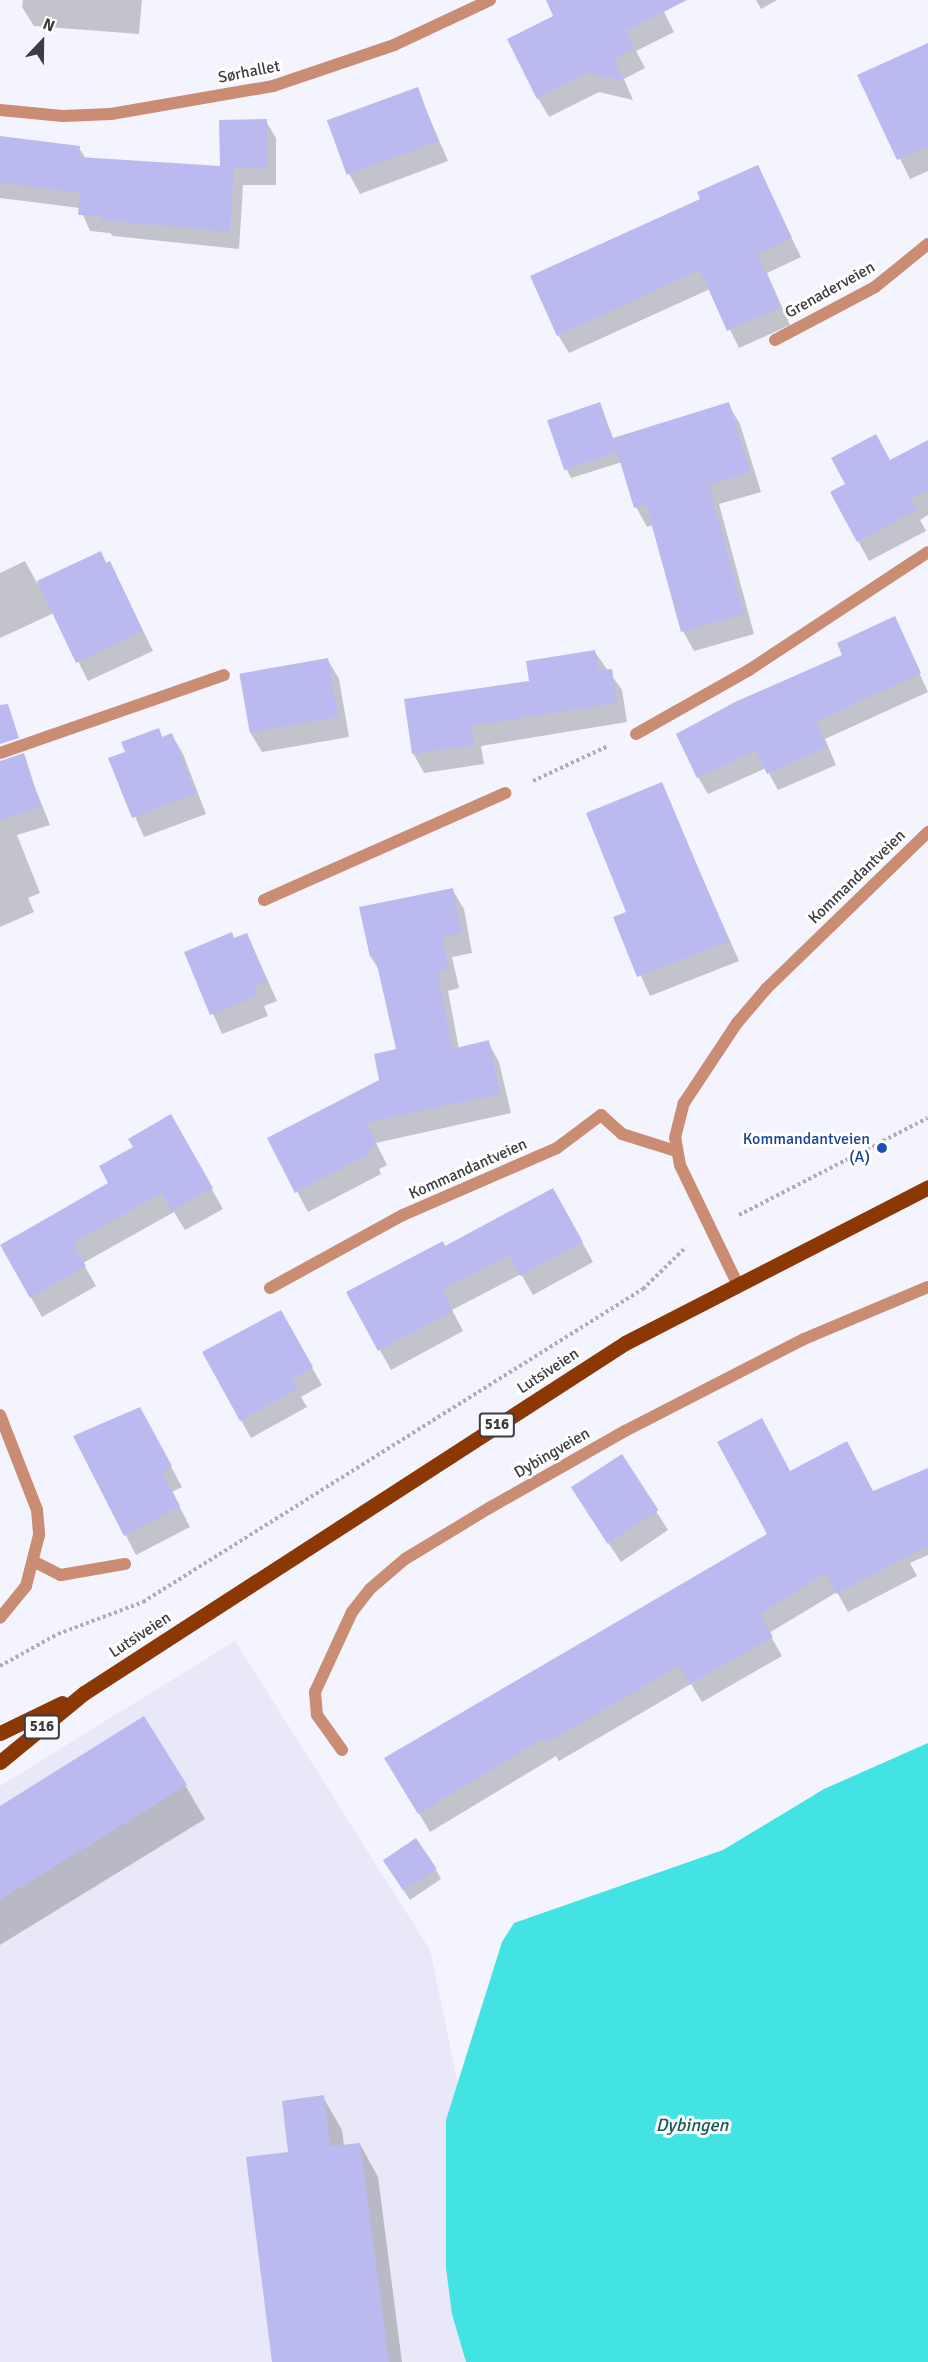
<!DOCTYPE html>
<meta charset="utf-8">
<style>
body{margin:0}
#map{position:relative;width:928px;height:2362px;overflow:hidden;background:#f4f4fe;font-family:Signika,sans-serif}
div>[style]{position:absolute}
.built>*{inset:0;background:#e8e8f8}
.water>*{inset:0;background:#43e2e3}
.shadow>*{inset:0;background:#0003}
.building>*{inset:0;background:#bbbaf0;transform-origin:0 0}
.path>*{height:4px;margin-top:-2px;transform-origin:0;background:repeating-linear-gradient(90deg,#adadb5 0 3px,transparent 0 6px)}
.lane>*{height:12px;margin:-6px;padding:0 6px;transform-origin:6px;border-radius:6px;background:#ca8c72}
.street>*{height:12px;margin:-6px;padding:0 6px;transform-origin:6px;border-radius:6px;background:#ca8c72}
.primary>*{height:15px;margin:-7.5px;padding:0 7.5px;transform-origin:7.5px;border-radius:7.5px;background:#8c3805}
.dots>*{width:16px;height:16px;translate:-50% -50%;box-sizing:border-box;border:3px solid #fff;border-radius:50%}
span{translate:-50% -50%;white-space:nowrap;text-align:center;line-height:1.15;-webkit-text-stroke:6px #fff;paint-order:stroke}
.shield-label span{padding:2px 4px;background:#fff;border:2px solid;border-radius:4px;-webkit-text-stroke-width:0}
.shield-label{font-size:15px;color:#3c3c41;font-weight:700}
.street-label{font-size:16px;color:#3c3c41}
.transit-label{font-size:16px;color:#164399}
.right{translate:-100% -50%;text-align:right}
.water-label{font-size:18px;color:#185959;font-style:italic}
.north{position:absolute;left:12px;top:12px;width:60px;height:60px;-webkit-text-stroke:4px #fff;paint-order:stroke;rotate:22deg;font-size:16px;font-weight:700;line-height:24px;text-align:center;color:#3c3c41}
.north::after{content:'';display:block;margin:auto;width:21px;height:27px;background:#3c3c41;clip-path:polygon(50% 0,100% 100%,50% 72%,0 100%)}
</style>
<div id="map">
<div class="built">
<div style="clip-path:polygon(235px 1641px,430px 1950px,516px 2362px,0 2362px,0 1786px)"></div>
</div>
<div class="water">
<div style="clip-path:polygon(928px 1743px,928px 2362px,466px 2362px,452px 2314px,446px 2268px,446px 2120px,502px 1942px,514px 1923px,723px 1850px,824px 1789px)"></div>
</div>
<div class="shadow">
<div style="clip-path:polygon(23px 0,142px 0,139px 34px,34px 26px,22px 7px)"></div>
<div style="clip-path:polygon(547px 0,658px 0,674px 32px,636px 51px,645px 68px,624px 79px,633px 100px,599px 92px,549px 117px,538px 98px,555px 16px)"></div>
<div style="clip-path:polygon(756px 0,777px 0,761px 9px)"></div>
<div style="clip-path:polygon(928px 54px,928px 171px,910px 179px,859px 76px)"></div>
<div style="clip-path:polygon(417px 89px,448px 161px,360px 194px,349px 174px)"></div>
<div style="clip-path:polygon(266px 121px,276px 138px,276px 185px,243px 185px,239px 249px,113px 236px,110px 233px,90px 231px,80px 208px,0 198px,0 204px,0 138px,79px 148px,86px 159px,222px 168px)"></div>
<div style="clip-path:polygon(757px 167px,801px 257px,767px 273px,790px 325px,739px 348px,710px 289px,569px 353px,558px 335px)"></div>
<div style="clip-path:polygon(599px 403px,614px 440px,728px 404px,740px 424px,761px 492px,719px 504px,754px 634px,694px 651px,683px 631px,653px 525px,647px 527px,636px 507px,622px 462px,571px 478px,566px 468px)"></div>
<div style="clip-path:polygon(928px 450px,928px 515px,920px 520px,926px 531px,869px 561px,858px 541px,890px 462px)"></div>
<div style="clip-path:polygon(100px 553px,120px 583px,153px 651px,88px 681px,54px 613px,0 638px,0 573px,25px 561px,37px 583px)"></div>
<div style="clip-path:polygon(894px 618px,928px 692px,825px 739px,836px 765px,778px 790px,766px 768px,708px 794px,698px 777px)"></div>
<div style="clip-path:polygon(594px 651px,622px 690px,627px 722px,481px 746px,484px 764px,424px 773px,413px 753px,531px 682px)"></div>
<div style="clip-path:polygon(328px 660px,339px 679px,349px 737px,262px 752px,250px 732px)"></div>
<div style="clip-path:polygon(158px 730px,163px 738px,172px 735px,183px 754px,206px 814px,144px 837px,110px 759px,127px 752px)"></div>
<div style="clip-path:polygon(26px 765px,50px 825px,17px 835px,40px 893px,28px 898px,34px 912px,0 927px,0 774px)"></div>
<div style="clip-path:polygon(661px 784px,739px 961px,650px 996px,615px 918px,628px 913px)"></div>
<div style="clip-path:polygon(452px 889px,464px 909px,472px 953px,452px 957px,459px 988px,448px 991px,459px 1049px,488px 1042px,499px 1062px,511px 1113px,376px 1143px,387px 1165px,379px 1169px,381px 1174px,308px 1212px,269px 1139px,381px 1080px,398px 1050px,381px 973px,371px 957px)"></div>
<div style="clip-path:polygon(247px 934px,277px 1001px,264px 1006px,268px 1016px,222px 1034px,186px 953px)"></div>
<div style="clip-path:polygon(171px 1116px,223px 1209px,185px 1230px,174px 1212px,83px 1263px,96px 1286px,42px 1317px,2px 1245px,110px 1183px,135px 1148px)"></div>
<div style="clip-path:polygon(564px 1209px,593px 1262px,533px 1295px,521px 1274px,452px 1310px,463px 1331px,391px 1370px,348px 1293px,445px 1248px)"></div>
<div style="clip-path:polygon(280px 1312px,322px 1385px,301px 1397px,307px 1407px,251px 1438px,241px 1420px)"></div>
<div style="clip-path:polygon(151px 1429px,182px 1487px,172px 1492px,190px 1527px,136px 1555px,75px 1437px)"></div>
<div style="clip-path:polygon(621px 1456px,668px 1530px,621px 1562px,585px 1508px)"></div>
<div style="clip-path:polygon(928px 1470px,928px 1555px,910px 1563px,917px 1576px,848px 1612px,837px 1592px,769px 1633px,782px 1656px,702px 1702px,691px 1684px,559px 1761px,556px 1756px,430px 1832px,386px 1758px,769px 1534px,790px 1472px,873px 1493px)"></div>
<div style="clip-path:polygon(185px 1785px,205px 1819px,0 1945px,0 1807px)"></div>
<div style="clip-path:polygon(390px 1870px,436px 1870px,441px 1879px,410px 1900px)"></div>
<div style="clip-path:polygon(323px 2097px,342px 2130px,344px 2146px,360px 2144px,378px 2177px,402px 2362px,274px 2362px)"></div>
</div>
<div class="building">
<div style="clip-path:polygon(546px 0,687px 0,626px 31px,635px 48px,614px 59px,624px 81px,587px 73px,537px 99px,507px 39px,553px 16px)"></div>
<div style="clip-path:polygon(928px 43px,928px 146px,897px 160px,857px 75px)"></div>
<div style="left:418px;top:87px;width:58px;height:97px;rotate:70deg"></div>
<div style="clip-path:polygon(267px 119px,268px 168px,234px 168px,230px 232px,101px 220px,101px 216px,78px 215px,80px 193px,0 183px,0 136px,80px 146px,79px 157px,220px 166px,219px 120px)"></div>
<div style="clip-path:polygon(758px 165px,792px 238px,757px 254px,781px 307px,727px 331px,700px 270px,557px 336px,530px 276px,700px 199px,697px 192px)"></div>
<div style="left:600px;top:402px;width:53px;height:56px;rotate:71deg"></div>
<div style="clip-path:polygon(729px 402px,751px 472px,709px 485px,744px 614px,681px 632px,646px 504px,634px 508px,613px 438px)"></div>
<div style="clip-path:polygon(876px 434px,890px 460px,928px 440px,928px 490px,910px 499px,916px 510px,857px 542px,830px 492px,845px 484px,831px 458px)"></div>
<div style="clip-path:polygon(101px 551px,106px 563px,110px 561px,143px 631px,76px 663px,37px 581px)"></div>
<div style="clip-path:polygon(895px 616px,921px 673px,816px 722px,827px 747px,767px 774px,756px 751px,697px 778px,676px 734px,735px 702px,842px 655px,837px 643px)"></div>
<div style="clip-path:polygon(595px 650px,599px 670px,612px 669px,617px 703px,471px 726px,474px 745px,412px 754px,404px 699px,529px 681px,526px 661px)"></div>
<div style="left:328px;top:658px;width:60px;height:90px;rotate:80deg"></div>
<div style="clip-path:polygon(8px 704px,19px 738px,0 744px,0 705px)"></div>
<div style="clip-path:polygon(159px 728px,162px 737px,172px 733px,196px 794px,132px 818px,108px 758px,125px 752px,121px 742px)"></div>
<div style="clip-path:polygon(24px 753px,41px 807px,0 820px,0 761px)"></div>
<div style="clip-path:polygon(662px 782px,729px 941px,637px 977px,613px 917px,626px 912px,586px 813px)"></div>
<div style="clip-path:polygon(453px 888px,462px 933px,442px 937px,449px 969px,438px 971px,452px 1049px,489px 1040px,500px 1094px,366px 1123px,377px 1145px,369px 1149px,371px 1153px,295px 1193px,267px 1138px,379px 1080px,374px 1054px,396px 1049px,375px 956px,370px 957px,359px 907px)"></div>
<div style="clip-path:polygon(232px 932px,234px 938px,247px 933px,267px 981px,254px 986px,257px 996px,210px 1015px,184px 952px)"></div>
<div style="clip-path:polygon(171px 1114px,213px 1188px,172px 1211px,162px 1193px,73px 1243px,86px 1266px,30px 1298px,0 1245px,108px 1183px,99px 1166px,133px 1147px,128px 1139px)"></div>
<div style="clip-path:polygon(553px 1188px,583px 1242px,520px 1276px,509px 1255px,442px 1290px,453px 1311px,378px 1351px,346px 1292px,443px 1241px,445px 1246px)"></div>
<div style="clip-path:polygon(281px 1310px,313px 1367px,292px 1379px,298px 1389px,240px 1421px,202px 1352px)"></div>
<div style="clip-path:polygon(140px 1407px,172px 1466px,162px 1472px,180px 1506px,124px 1536px,73px 1436px)"></div>
<div style="clip-path:polygon(762px 1418px,790px 1471px,847px 1441px,873px 1491px,928px 1468px,928px 1546px,836px 1594px,826px 1573px,760px 1614px,773px 1637px,690px 1684px,679px 1666px,547px 1743px,544px 1738px,418px 1814px,384px 1758px,767px 1534px,717px 1442px)"></div>
<div style="left:622px;top:1454px;width:67px;height:61px;rotate:57deg"></div>
<div style="clip-path:polygon(144px 1716px,187px 1785px,0 1900px,0 1806px)"></div>
<div style="left:416px;top:1838px;width:37px;height:40px;rotate:56deg"></div>
<div style="clip-path:polygon(324px 2095px,330px 2146px,360px 2143px,389px 2362px,272px 2362px,246px 2157px,288px 2152px,282px 2101px)"></div>
</div>
<div class="path">
<div style="left:533px;top:781px;width:83px;rotate:-25deg"></div>
<div style="left:739px;top:1215px;width:212px;rotate:-27.2deg"></div>
<div style="left:0;top:1666px;width:66px;rotate:-28.9deg"></div>
<div style="left:58px;top:1634px;width:91px;rotate:-20.6deg"></div>
<div style="left:143px;top:1602px;width:590px;rotate:-32.05deg"></div>
<div style="left:643px;top:1289px;width:60px;rotate:-44.3deg"></div>
</div>
<div class="lane">
<div style="left:636px;top:734px;width:130px;rotate:-29.5deg"></div>
<div style="left:749px;top:670px;width:214px;rotate:-33.4deg"></div>
<div style="left:0;top:753px;width:237px;rotate:-19.2deg"></div>
<div style="left:270px;top:1288px;width:152px;rotate:-28.8deg"></div>
<div style="left:403px;top:1215px;width:168px;rotate:-23.5deg"></div>
<div style="left:557px;top:1148px;width:55px;rotate:-36.9deg"></div>
<div style="left:33px;top:1561px;width:31px;rotate:27deg"></div>
<div style="left:61px;top:1575px;width:65px;rotate:-9.8deg"></div>
<div style="left:342px;top:1750px;width:43px;rotate:-125.5deg"></div>
<div style="left:317px;top:1715px;width:23px;rotate:-95deg"></div>
<div style="left:315px;top:1692px;width:88px;rotate:-65.2deg"></div>
<div style="left:352px;top:1612px;width:29px;rotate:-52deg"></div>
<div style="left:370px;top:1589px;width:46px;rotate:-40.6deg"></div>
<div style="left:405px;top:1559px;width:100px;rotate:-31.2deg"></div>
</div>
<div class="street">
<div style="left:0;top:110px;width:63px;rotate:5.4deg"></div>
<div style="left:63px;top:116px;width:48px;rotate:-2.4deg"></div>
<div style="left:111px;top:114px;width:164px;rotate:-9.8deg"></div>
<div style="left:273px;top:86px;width:128px;rotate:-18.7deg"></div>
<div style="left:394px;top:45px;width:106px;rotate:-25.1deg"></div>
<div style="left:775px;top:340px;width:113px;rotate:-27.9deg"></div>
<div style="left:875px;top:287px;width:68px;rotate:-39.1deg"></div>
<div style="left:264px;top:900px;width:264px;rotate:-23.9deg"></div>
<div style="left:601px;top:1115px;width:28px;rotate:42deg"></div>
<div style="left:622px;top:1134px;width:57px;rotate:17.5deg"></div>
<div style="left:737px;top:1283px;width:131px;rotate:-115.8deg"></div>
<div style="left:680px;top:1165px;width:27px;rotate:-100deg"></div>
<div style="left:675px;top:1138px;width:36px;rotate:-76deg"></div>
<div style="left:684px;top:1103px;width:96px;rotate:-56.5deg"></div>
<div style="left:737px;top:1023px;width:45px;rotate:-49.5deg"></div>
<div style="left:766px;top:989px;width:226px;rotate:-44.1deg"></div>
<div style="left:0;top:1415px;width:102px;rotate:68.7deg"></div>
<div style="left:37px;top:1510px;width:25px;rotate:85deg"></div>
<div style="left:39px;top:1535px;width:53px;rotate:104.3deg"></div>
<div style="left:26px;top:1586px;width:41px;rotate:129.1deg"></div>
<div style="left:491px;top:1507px;width:154px;rotate:-29.6deg"></div>
<div style="left:625px;top:1431px;width:201px;rotate:-27.2deg"></div>
<div style="left:804px;top:1339px;width:134px;rotate:-22.8deg"></div>
</div>
<div class="primary">
<div style="left:0;top:1733px;width:69px;rotate:-25.8deg"></div>
<div style="left:0;top:1762px;width:109px;rotate:-39.4deg"></div>
<div style="left:84px;top:1693px;width:644px;rotate:-32.9deg"></div>
<div style="left:625px;top:1343px;width:341px;rotate:-27.2deg"></div>
</div>
<div class="dots">
<div style="left:882px;top:1148px;background:#1a4fb4"></div>
</div>
<div class="shield-label">
<span style="left:497px;top:1425px">516</span>
<span style="left:42px;top:1727px">516</span>
</div>
<div class="street-label">
<span style="left:249px;top:72px;rotate:-11deg">Sørhallet</span>
<span style="left:830px;top:290px;rotate:-29deg">Grenaderveien</span>
<span style="left:857px;top:877px;rotate:-44deg">Kommandantveien</span>
<span style="left:468px;top:1169px;rotate:-24deg">Kommandantveien</span>
<span style="left:548px;top:1371px;rotate:-33deg">Lutsiveien</span>
<span style="left:552px;top:1453px;rotate:-30deg">Dybingveien</span>
<span style="left:140px;top:1635px;rotate:-33deg">Lutsiveien</span>
</div>
<div class="transit-label">
<span class="right" style="left:870px;top:1148px">Kommandantveien<br>(A)</span>
</div>
<div class="water-label">
<span style="left:692px;top:2125px">Dybingen</span>
</div>
<div class="north">N</div>
</div>
